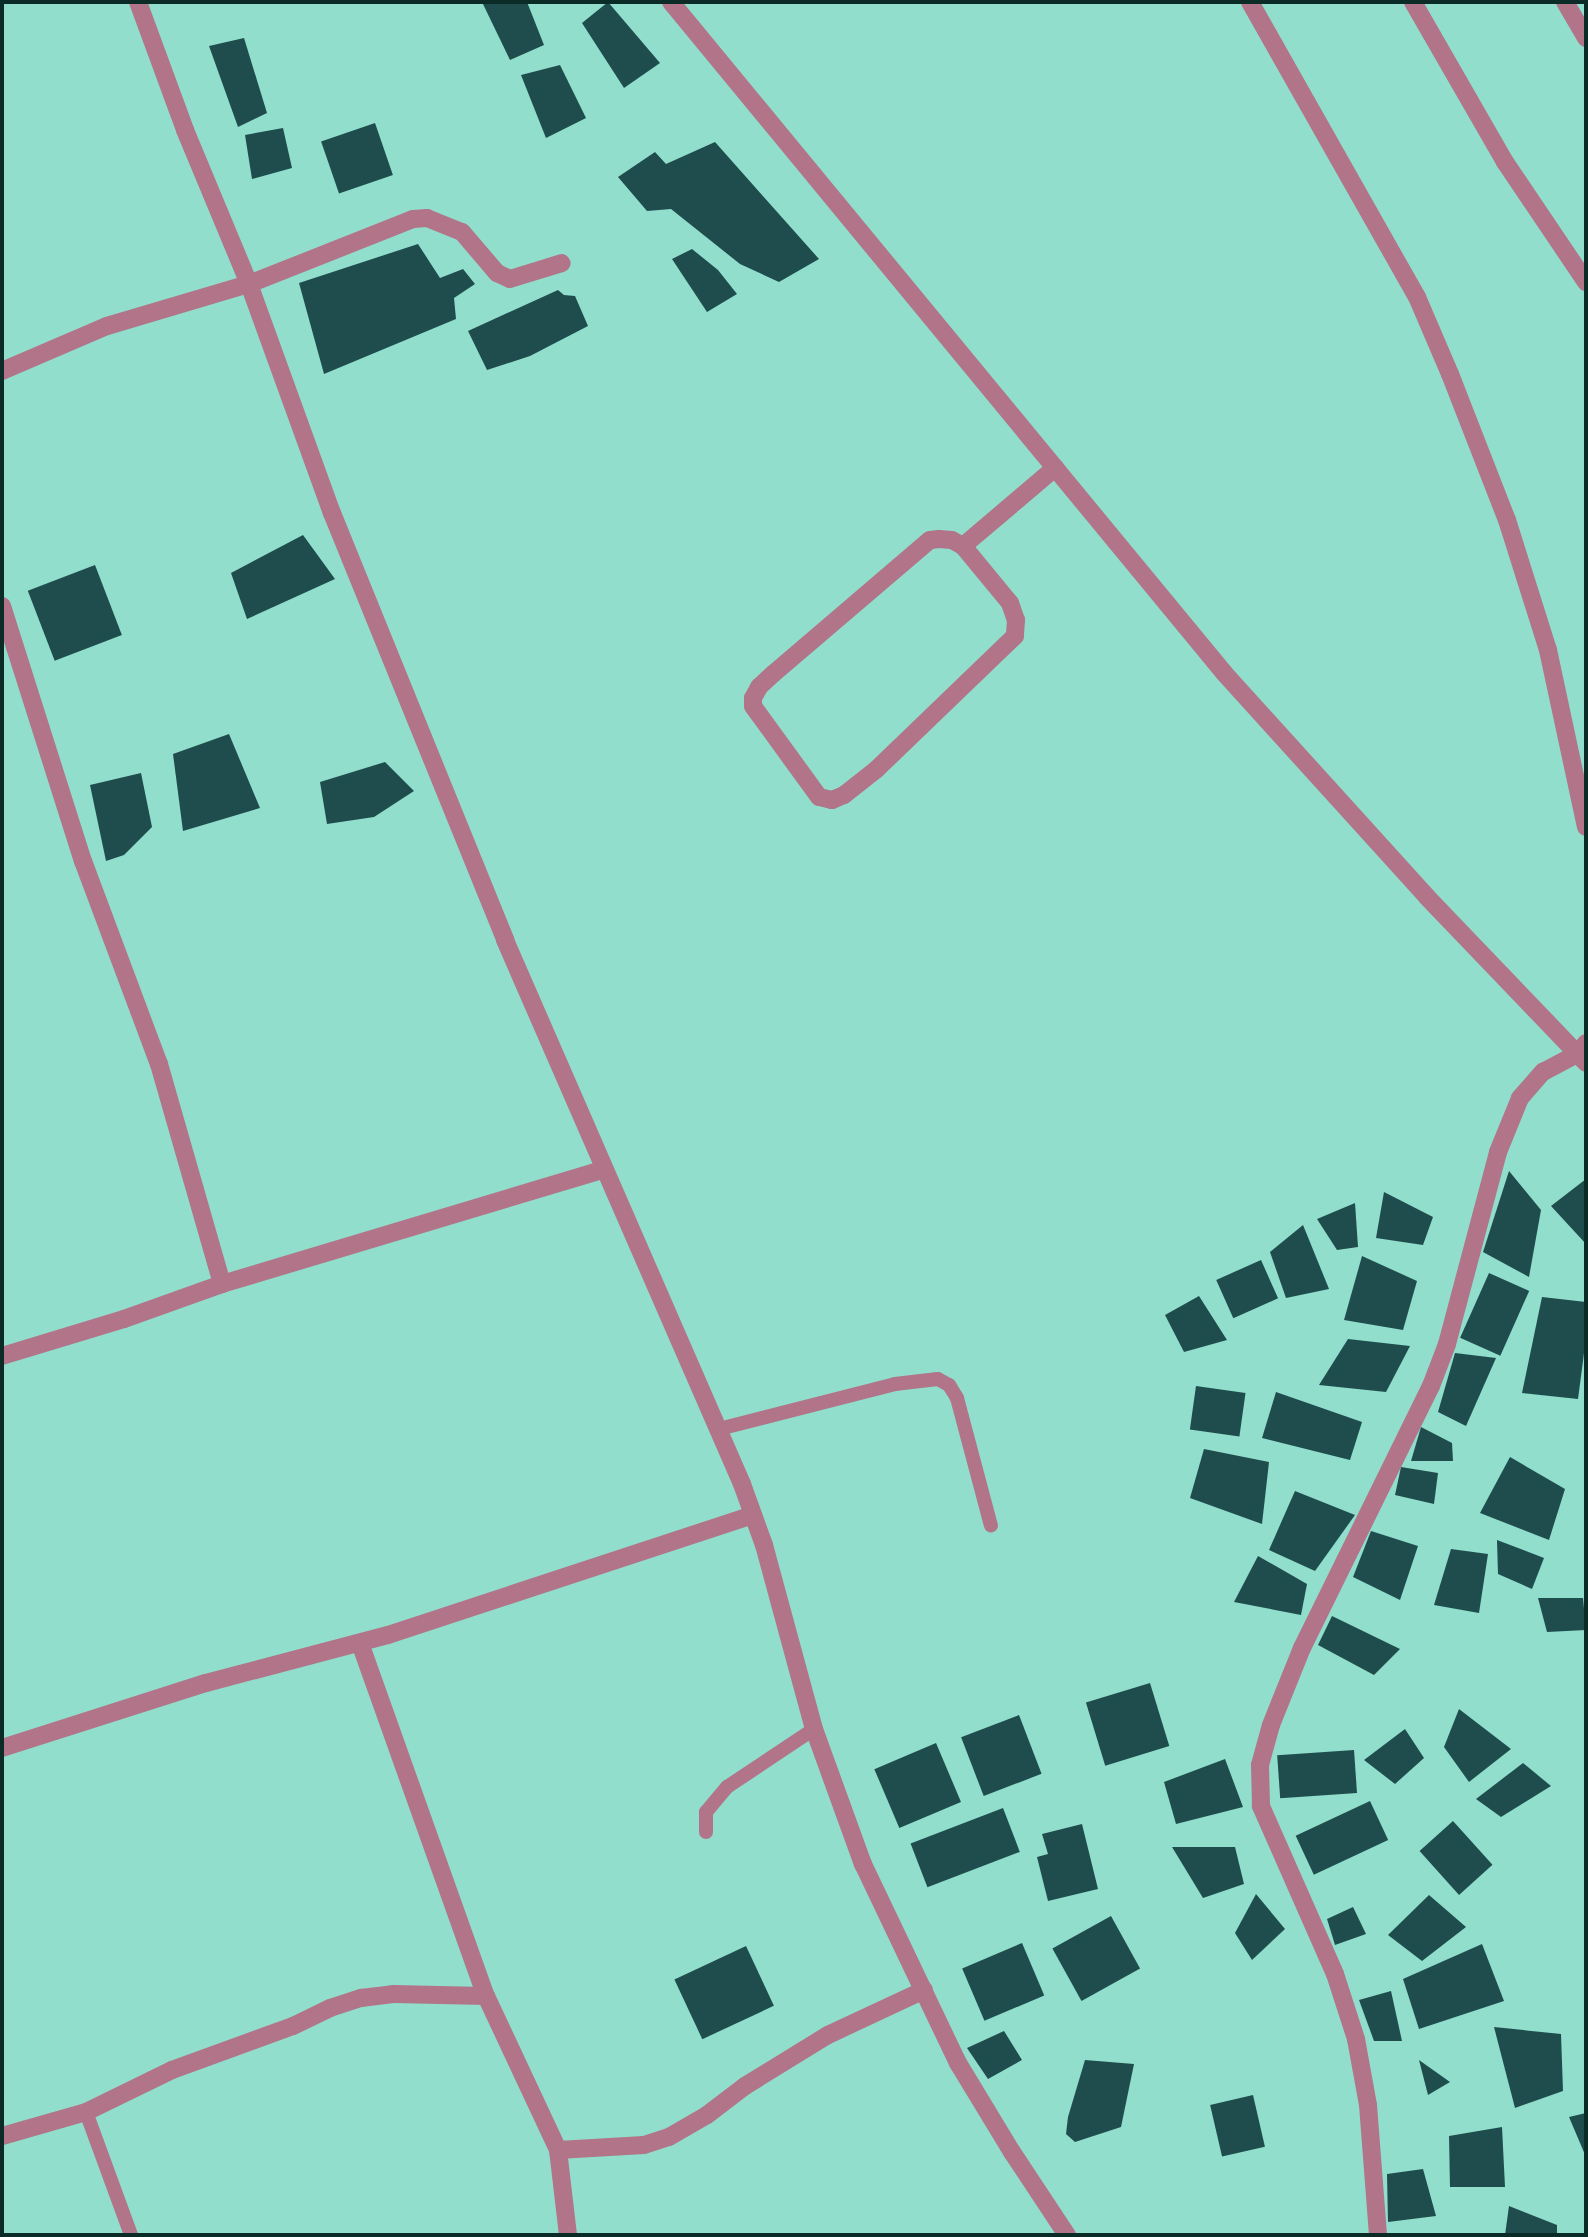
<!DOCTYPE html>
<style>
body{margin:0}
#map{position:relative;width:1588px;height:2237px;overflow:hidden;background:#91decc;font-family:Figtree,sans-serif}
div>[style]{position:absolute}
.building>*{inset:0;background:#1f4d4e;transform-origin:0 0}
.service>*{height:14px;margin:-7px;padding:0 7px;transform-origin:7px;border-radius:7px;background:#b27489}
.minor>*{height:18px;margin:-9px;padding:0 9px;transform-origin:9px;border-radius:9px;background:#b27489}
.tertiary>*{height:18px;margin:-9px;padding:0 9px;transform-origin:9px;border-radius:9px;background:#b27489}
span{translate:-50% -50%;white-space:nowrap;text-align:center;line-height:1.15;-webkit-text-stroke:7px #9eebd9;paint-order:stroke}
.frame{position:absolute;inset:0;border:4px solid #0b2c26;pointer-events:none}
</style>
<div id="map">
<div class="building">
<div style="clip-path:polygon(482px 2px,527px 2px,544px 45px,510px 60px)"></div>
<div style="clip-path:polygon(608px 2px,660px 63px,624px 88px,582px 23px)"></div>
<div style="clip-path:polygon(244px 38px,267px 113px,238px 127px,209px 46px)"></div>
<div style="clip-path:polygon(560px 65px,586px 118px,546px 138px,521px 75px)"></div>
<div style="left:375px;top:123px;width:55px;height:57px;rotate:71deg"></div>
<div style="clip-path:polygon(283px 128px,292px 168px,252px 179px,245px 135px)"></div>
<div style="clip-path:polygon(715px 142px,819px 259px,779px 282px,740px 264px,671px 209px,647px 211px,618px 177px,655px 152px,666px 164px)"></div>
<div style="clip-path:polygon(418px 244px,440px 278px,463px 269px,475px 284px,454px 298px,456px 319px,324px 374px,299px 283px)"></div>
<div style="clip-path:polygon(692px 249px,718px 270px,737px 294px,707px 312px,672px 259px)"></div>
<div style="clip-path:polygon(558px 290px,564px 295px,575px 296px,588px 326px,530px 356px,487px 370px,468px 331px)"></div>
<div style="clip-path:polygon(303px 535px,335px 579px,247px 619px,231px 573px)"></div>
<div style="left:95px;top:565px;width:75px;height:72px;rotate:69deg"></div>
<div style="clip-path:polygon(229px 734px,260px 808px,183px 831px,173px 754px)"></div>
<div style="clip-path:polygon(385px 762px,414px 791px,374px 817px,327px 824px,320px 782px)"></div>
<div style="clip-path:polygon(141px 773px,152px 827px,124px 855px,106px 861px,90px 785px)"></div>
<div style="clip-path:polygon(1509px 1171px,1541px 1210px,1529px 1277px,1483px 1252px)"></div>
<div style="clip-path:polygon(1586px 1179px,1586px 1244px,1551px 1206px)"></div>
<div style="clip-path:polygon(1384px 1192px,1433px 1217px,1423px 1245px,1376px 1238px)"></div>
<div style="clip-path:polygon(1355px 1203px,1358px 1247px,1337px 1250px,1317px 1219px)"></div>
<div style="clip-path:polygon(1303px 1225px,1329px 1289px,1286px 1298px,1270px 1252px)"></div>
<div style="clip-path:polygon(1362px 1256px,1417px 1281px,1403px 1330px,1344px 1320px)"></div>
<div style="left:1261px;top:1260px;width:42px;height:49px;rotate:66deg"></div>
<div style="left:1489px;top:1273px;width:44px;height:71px;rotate:24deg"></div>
<div style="clip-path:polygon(1199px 1296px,1227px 1340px,1184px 1352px,1165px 1315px)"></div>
<div style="clip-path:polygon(1542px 1297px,1586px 1302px,1586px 1338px,1578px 1399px,1522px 1393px)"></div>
<div style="clip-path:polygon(1348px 1339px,1410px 1346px,1386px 1392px,1319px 1385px)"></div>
<div style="clip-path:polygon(1455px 1353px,1496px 1358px,1466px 1426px,1438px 1412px)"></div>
<div style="left:1196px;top:1386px;width:50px;height:44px;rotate:8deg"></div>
<div style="clip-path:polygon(1276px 1392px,1362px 1422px,1350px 1460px,1262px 1438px)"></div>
<div style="clip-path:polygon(1421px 1427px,1452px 1443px,1453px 1461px,1411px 1461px)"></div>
<div style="clip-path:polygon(1204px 1449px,1269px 1462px,1262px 1524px,1190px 1498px)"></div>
<div style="clip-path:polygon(1510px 1457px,1565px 1489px,1549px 1540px,1480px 1513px)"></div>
<div style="clip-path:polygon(1401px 1467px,1438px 1473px,1434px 1504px,1395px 1495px)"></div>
<div style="clip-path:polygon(1295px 1491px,1355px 1515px,1315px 1571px,1269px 1550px)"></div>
<div style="clip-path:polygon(1371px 1531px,1418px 1546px,1400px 1600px,1353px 1577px)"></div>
<div style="clip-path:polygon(1497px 1540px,1544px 1558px,1532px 1589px,1498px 1574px)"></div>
<div style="clip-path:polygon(1451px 1549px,1488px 1554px,1479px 1613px,1434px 1605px)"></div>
<div style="clip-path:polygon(1258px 1556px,1307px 1584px,1301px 1615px,1234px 1602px)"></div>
<div style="clip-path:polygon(1538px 1598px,1583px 1598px,1586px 1630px,1547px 1632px)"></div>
<div style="clip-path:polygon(1332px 1616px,1400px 1649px,1374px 1675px,1318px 1645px)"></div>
<div style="left:1150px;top:1683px;width:66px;height:67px;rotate:73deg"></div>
<div style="clip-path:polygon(1459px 1709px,1511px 1749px,1469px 1782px,1444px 1747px)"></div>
<div style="left:1019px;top:1715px;width:63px;height:62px;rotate:69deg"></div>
<div style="clip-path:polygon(1405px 1729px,1424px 1758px,1395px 1784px,1364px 1760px)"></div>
<div style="left:936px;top:1743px;width:64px;height:67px;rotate:67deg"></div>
<div style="left:1354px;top:1750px;width:43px;height:77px;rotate:86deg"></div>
<div style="clip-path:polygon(1225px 1759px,1243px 1807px,1176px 1824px,1164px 1782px)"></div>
<div style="clip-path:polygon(1523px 1763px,1551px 1786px,1501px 1817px,1476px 1799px)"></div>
<div style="left:1370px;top:1801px;width:43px;height:82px;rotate:65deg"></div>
<div style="left:1003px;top:1808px;width:47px;height:99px;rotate:69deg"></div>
<div style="left:1453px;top:1821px;width:59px;height:45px;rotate:48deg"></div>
<div style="clip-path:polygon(1082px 1824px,1098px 1889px,1048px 1901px,1037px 1857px,1048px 1854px,1042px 1834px)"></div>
<div style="clip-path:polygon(1172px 1847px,1235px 1847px,1244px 1884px,1203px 1898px)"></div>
<div style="clip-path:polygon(1256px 1894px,1285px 1929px,1252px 1960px,1235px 1933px)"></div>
<div style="clip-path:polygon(1429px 1895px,1466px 1927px,1422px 1961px,1388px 1935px)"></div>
<div style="clip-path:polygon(1353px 1907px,1366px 1934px,1335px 1945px,1327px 1919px)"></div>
<div style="left:1111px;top:1916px;width:60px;height:67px;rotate:61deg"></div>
<div style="left:1022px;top:1943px;width:57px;height:65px;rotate:67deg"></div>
<div style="clip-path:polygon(1482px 1944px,1504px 2001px,1419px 2029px,1403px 1979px)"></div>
<div style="left:746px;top:1946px;width:66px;height:79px;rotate:65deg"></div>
<div style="clip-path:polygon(1391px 1991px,1402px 2041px,1374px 2041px,1359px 2000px)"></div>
<div style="clip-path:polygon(1494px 2027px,1561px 2034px,1563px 2091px,1515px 2108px)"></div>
<div style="clip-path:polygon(1004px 2031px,1022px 2060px,988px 2079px,967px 2048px)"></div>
<div style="clip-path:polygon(1085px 2060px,1134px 2064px,1121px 2127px,1075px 2142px,1066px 2134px,1068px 2117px)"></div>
<div style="clip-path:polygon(1419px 2060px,1450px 2082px,1428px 2095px)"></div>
<div style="left:1253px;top:2095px;width:53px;height:44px;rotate:77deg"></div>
<div style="clip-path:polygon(1586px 2113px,1586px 2157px,1569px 2117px)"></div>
<div style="clip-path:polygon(1502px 2127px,1505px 2187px,1450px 2187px,1449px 2136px)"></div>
<div style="clip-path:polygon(1423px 2169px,1436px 2216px,1388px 2222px,1387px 2174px)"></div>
<div style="clip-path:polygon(1509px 2206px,1557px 2225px,1557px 2235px,1505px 2235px)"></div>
</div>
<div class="service">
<div style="left:719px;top:1429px;width:182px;rotate:-14.3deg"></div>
<div style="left:895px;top:1384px;width:43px;rotate:-6.6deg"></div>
<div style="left:938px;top:1379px;width:13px;rotate:29deg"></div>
<div style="left:949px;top:1385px;width:15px;rotate:58deg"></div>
<div style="left:957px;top:1398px;width:132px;rotate:75.1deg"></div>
<div style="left:706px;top:1832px;width:20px;rotate:-90deg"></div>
<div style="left:706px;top:1812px;width:33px;rotate:-50deg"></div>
<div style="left:727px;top:1787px;width:105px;rotate:-33.7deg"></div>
<div style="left:86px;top:2112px;width:131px;rotate:69.9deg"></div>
</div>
<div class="minor">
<div style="left:138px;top:2px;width:136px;rotate:69.8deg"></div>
<div style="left:185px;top:130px;width:167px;rotate:67.4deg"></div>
<div style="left:249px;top:284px;width:244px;rotate:70.1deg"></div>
<div style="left:332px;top:513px;width:461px;rotate:67.9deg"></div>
<div style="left:505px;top:940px;width:593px;rotate:66.46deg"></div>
<div style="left:742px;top:1484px;width:65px;rotate:70.2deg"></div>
<div style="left:764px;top:1545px;width:191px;rotate:74.8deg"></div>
<div style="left:814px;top:1729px;width:144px;rotate:70.1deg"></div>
<div style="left:863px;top:1864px;width:221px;rotate:64.5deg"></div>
<div style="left:958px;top:2063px;width:104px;rotate:58.8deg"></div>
<div style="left:1012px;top:2152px;width:100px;rotate:56.5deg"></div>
<div style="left:671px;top:2px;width:871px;rotate:50.5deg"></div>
<div style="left:1225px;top:674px;width:301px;rotate:47.8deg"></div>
<div style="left:1427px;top:897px;width:230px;rotate:46.2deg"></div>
<div style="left:1250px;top:2px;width:339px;rotate:60.5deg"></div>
<div style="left:1417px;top:297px;width:84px;rotate:66.8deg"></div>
<div style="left:1450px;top:374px;width:157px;rotate:68.7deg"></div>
<div style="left:1507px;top:520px;width:136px;rotate:72.5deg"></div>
<div style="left:1548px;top:650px;width:181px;rotate:77.9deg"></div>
<div style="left:1413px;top:2px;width:185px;rotate:60.1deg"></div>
<div style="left:1505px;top:162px;width:145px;rotate:56deg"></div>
<div style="left:2px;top:371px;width:114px;rotate:-23.2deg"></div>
<div style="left:107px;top:326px;width:148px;rotate:-16.5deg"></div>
<div style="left:249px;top:284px;width:176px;rotate:-21.6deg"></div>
<div style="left:413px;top:219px;width:14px;rotate:-4deg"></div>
<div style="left:427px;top:218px;width:38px;rotate:22deg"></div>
<div style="left:462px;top:232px;width:54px;rotate:49.5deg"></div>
<div style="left:497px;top:273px;width:14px;rotate:25deg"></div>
<div style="left:510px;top:279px;width:54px;rotate:-17.1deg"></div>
<div style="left:939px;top:539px;width:13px;rotate:4deg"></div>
<div style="left:952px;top:540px;width:13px;rotate:29deg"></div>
<div style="left:963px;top:546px;width:74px;rotate:50.5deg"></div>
<div style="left:1010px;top:603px;width:18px;rotate:71deg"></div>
<div style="left:1016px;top:620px;width:16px;rotate:94deg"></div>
<div style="left:1015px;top:636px;width:192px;rotate:136.1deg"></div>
<div style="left:877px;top:769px;width:42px;rotate:141.8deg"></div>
<div style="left:844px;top:795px;width:13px;rotate:157deg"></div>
<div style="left:832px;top:800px;width:13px;rotate:-167deg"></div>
<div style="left:819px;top:797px;width:112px;rotate:-126deg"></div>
<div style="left:753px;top:706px;width:8px;rotate:-90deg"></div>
<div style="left:753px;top:698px;width:13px;rotate:-61deg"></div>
<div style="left:759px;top:687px;width:19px;rotate:-43deg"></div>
<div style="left:773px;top:674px;width:206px;rotate:-40.5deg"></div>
<div style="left:930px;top:540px;width:9px;rotate:-6deg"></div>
<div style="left:963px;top:546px;width:121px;rotate:-40.3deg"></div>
<div style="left:2px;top:606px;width:268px;rotate:72.4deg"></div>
<div style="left:83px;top:861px;width:217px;rotate:69.5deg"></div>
<div style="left:159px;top:1064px;width:229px;rotate:74deg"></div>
<div style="left:2px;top:1356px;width:127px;rotate:-16.9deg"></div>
<div style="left:124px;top:1319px;width:104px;rotate:-19.7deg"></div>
<div style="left:222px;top:1284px;width:398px;rotate:-16.7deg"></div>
<div style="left:360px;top:1643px;width:375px;rotate:70.4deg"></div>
<div style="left:2px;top:1748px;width:214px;rotate:-17.7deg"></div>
<div style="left:206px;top:1683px;width:188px;rotate:-14.8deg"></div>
<div style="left:388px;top:1635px;width:384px;rotate:-18.2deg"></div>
<div style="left:2px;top:2136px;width:87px;rotate:-15.9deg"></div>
<div style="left:86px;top:2112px;width:96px;rotate:-26deg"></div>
<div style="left:172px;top:2070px;width:129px;rotate:-20deg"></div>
<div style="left:293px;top:2026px;width:41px;rotate:-25.9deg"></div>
<div style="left:330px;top:2008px;width:33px;rotate:-18deg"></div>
<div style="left:361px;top:1998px;width:32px;rotate:-7deg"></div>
<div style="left:393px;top:1994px;width:93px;rotate:1.2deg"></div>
<div style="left:486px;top:1996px;width:170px;rotate:64.9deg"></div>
<div style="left:558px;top:2150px;width:86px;rotate:-3.3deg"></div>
<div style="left:644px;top:2145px;width:26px;rotate:-18deg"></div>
<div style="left:669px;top:2137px;width:44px;rotate:-30.1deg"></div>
<div style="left:707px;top:2115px;width:48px;rotate:-37.3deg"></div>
<div style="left:745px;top:2086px;width:97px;rotate:-31.6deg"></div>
<div style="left:828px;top:2035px;width:106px;rotate:-25.1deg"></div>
<div style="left:558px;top:2150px;width:86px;rotate:83.3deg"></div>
<div style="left:1378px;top:2235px;width:130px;rotate:-94.4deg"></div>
<div style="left:1368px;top:2105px;width:67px;rotate:-100.3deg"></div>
<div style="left:1356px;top:2039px;width:68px;rotate:-107.9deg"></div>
<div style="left:1335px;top:1974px;width:184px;rotate:-113.8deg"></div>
<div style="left:1261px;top:1806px;width:41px;rotate:-91.4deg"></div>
<div style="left:1260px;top:1765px;width:41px;rotate:-74.6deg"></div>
<div style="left:1271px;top:1725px;width:83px;rotate:-68.1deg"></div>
<div style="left:1302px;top:1648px;width:292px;rotate:-63.8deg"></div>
<div style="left:1431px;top:1386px;width:45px;rotate:-69.1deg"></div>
<div style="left:1447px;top:1344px;width:199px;rotate:-75.1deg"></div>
<div style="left:1498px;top:1152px;width:58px;rotate:-67.8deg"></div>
<div style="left:1520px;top:1098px;width:35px;rotate:-49deg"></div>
<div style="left:1543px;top:1072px;width:40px;rotate:-28deg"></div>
<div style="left:1578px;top:1053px;width:13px;rotate:-51deg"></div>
</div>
<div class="tertiary">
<div style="left:1565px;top:2px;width:42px;rotate:59.7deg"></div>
</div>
<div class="frame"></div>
</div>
